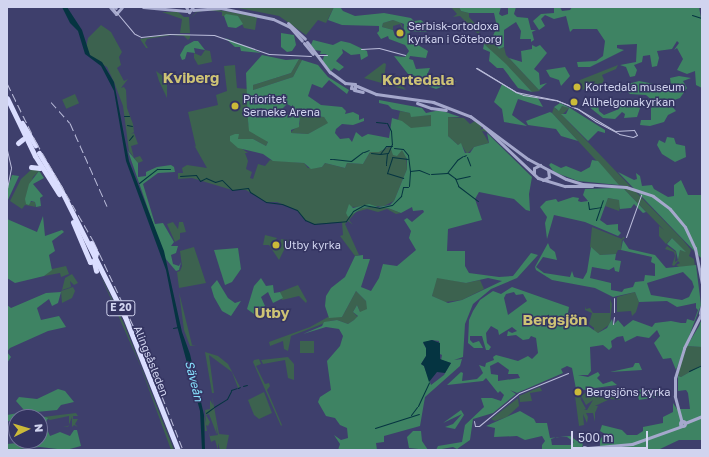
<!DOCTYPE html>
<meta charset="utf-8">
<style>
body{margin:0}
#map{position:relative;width:709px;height:457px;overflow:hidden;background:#3e3f6c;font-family:"Golos Text",sans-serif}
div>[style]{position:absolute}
.green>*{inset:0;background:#3c624f;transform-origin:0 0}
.forest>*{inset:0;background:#3e8363}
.water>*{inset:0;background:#053441}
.stream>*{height:1px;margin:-0.5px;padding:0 0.5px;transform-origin:0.5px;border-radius:0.5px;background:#053441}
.secondary>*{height:3px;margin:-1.5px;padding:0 1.5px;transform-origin:1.5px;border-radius:1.5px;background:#a5a8cc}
.secondary>.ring{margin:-1.5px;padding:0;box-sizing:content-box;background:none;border:3px solid #a5a8cc;border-radius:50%}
.highway>*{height:5px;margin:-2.5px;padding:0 2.5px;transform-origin:2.5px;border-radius:2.5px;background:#daddff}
.tram>*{height:1px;margin:-0.5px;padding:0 0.5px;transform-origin:0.5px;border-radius:0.5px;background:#babcda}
.rail>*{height:1px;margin-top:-0.5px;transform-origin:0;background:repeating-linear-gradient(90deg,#babcda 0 8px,transparent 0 12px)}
.highway-bridge>*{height:5px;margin:-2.5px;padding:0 2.5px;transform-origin:2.5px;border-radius:2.5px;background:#daddff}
.dots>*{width:11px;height:11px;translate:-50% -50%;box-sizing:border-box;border:2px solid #343461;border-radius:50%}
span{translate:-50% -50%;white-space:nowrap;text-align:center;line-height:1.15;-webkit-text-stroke:3px #343461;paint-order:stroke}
.shield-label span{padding:1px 3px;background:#343461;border:1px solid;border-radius:3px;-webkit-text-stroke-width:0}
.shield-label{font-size:10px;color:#d1d4ef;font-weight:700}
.poi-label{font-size:11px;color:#d1d4ef}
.left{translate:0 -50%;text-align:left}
.street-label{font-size:11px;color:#d1d4ef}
.water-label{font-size:12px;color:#85ddfa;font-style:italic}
.district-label{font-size:15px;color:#cec375;font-weight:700}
.frame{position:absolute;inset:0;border:8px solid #d1d4ef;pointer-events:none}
.north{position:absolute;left:8px;top:409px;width:40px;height:40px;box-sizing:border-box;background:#343461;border:1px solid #73749a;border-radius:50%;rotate:85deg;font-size:11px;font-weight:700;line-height:16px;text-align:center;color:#d1d4ef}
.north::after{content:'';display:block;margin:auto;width:14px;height:18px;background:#cbba39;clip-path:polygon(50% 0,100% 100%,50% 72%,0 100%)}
.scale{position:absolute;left:571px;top:431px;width:77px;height:18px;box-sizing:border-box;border:2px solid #d1d4ef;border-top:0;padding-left:5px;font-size:12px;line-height:14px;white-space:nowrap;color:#d1d4ef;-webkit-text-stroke:3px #343461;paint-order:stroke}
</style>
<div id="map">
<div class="green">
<div style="clip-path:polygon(233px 7px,334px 7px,326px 23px,318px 20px,306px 35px,279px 16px)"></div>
<div style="clip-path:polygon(451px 7px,459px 7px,461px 11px,469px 13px,469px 17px,481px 30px,478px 34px,460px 16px,453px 17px,457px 14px)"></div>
<div style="clip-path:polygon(208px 10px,197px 12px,191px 18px,197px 11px,217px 10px,225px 11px,257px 17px,255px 30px,244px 28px,238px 16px,222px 16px,222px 12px)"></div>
<div style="clip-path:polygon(162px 12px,178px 12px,184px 17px,189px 17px,190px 33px,180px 33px,182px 19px)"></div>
<div style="clip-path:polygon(393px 20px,400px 22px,402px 25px,403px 29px,400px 29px,402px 28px,400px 24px,393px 26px,393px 30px,382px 27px,383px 23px)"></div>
<div style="clip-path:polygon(101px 25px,111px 32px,122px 52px,119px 57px,121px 65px,117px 68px,124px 81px,128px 79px,121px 88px,124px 87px,126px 90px,127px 108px,133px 124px,134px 132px,131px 134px,134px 133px,138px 144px,131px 146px,134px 158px,140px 156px,143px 161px,138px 163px,129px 151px,123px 106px,114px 82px,107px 67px,92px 58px,86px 48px,88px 38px)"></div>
<div style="clip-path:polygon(169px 34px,190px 35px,190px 38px,188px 40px,184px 36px,172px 35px,147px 39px,145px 43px,148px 48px,146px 48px,140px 39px)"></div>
<div style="clip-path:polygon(488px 37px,499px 49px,504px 47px,506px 55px,540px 91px,532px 92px,484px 44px)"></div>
<div style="clip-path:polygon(205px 50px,210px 51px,212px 62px,198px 65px,194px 58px,194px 53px,201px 56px)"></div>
<div style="clip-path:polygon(299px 59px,302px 60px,293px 77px,253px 90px,253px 85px,291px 73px)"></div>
<div style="clip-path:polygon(384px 63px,386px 64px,384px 79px,392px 78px,392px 75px,395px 78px,391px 85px,394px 86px,397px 80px,406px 90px,364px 78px)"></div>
<div style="clip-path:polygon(235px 65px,237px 88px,247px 89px,248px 92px,248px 124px,268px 142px,266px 146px,253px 139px,231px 141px,248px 153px,245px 153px,248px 161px,246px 169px,252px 172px,250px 178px,253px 179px,258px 164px,265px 166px,270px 160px,304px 163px,308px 168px,322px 167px,325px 163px,345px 168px,347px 163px,363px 164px,370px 152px,379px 152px,389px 147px,402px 150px,406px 154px,407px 169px,394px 201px,384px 206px,351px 207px,350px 215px,362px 208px,371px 207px,388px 208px,401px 213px,396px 214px,387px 209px,378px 212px,367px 209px,356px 212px,349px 220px,353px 225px,348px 221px,345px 224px,359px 255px,355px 256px,340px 236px,343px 235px,342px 222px,314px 224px,305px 220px,297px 210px,277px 202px,266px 202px,246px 190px,232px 190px,192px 178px,178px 179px,178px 173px,183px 173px,182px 168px,187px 165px,207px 168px,194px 145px,196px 147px,188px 112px,218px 105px,216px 95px,227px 91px,224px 66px)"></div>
<div style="clip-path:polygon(618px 65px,616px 69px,602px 75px,604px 80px,600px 88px,596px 86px,578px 91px,580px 80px)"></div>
<div style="clip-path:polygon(156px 71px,167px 79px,167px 98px,159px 81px)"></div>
<div style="left:75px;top:94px;width:10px;height:14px;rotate:66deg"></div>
<div style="clip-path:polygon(562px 106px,569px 108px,562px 115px,631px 187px,619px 185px,552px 113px,554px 107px,557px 110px)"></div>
<div style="clip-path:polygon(400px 111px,411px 113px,411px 116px,431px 115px,431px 126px,411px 129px,406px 126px,398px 120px)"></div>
<div style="clip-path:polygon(307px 115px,324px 117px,329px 123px,308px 134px,290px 133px,300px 124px,299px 116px)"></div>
<div style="clip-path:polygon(448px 117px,464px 118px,470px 124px,475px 121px,482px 126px,480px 130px,484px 128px,488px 132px,482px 131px,489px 143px,474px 147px,467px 154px,461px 144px,458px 145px,448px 136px)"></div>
<div style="clip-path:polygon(32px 169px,39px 170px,43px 176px,39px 171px,33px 177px,26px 199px,27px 202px,35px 202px,35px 206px,42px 208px,25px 205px,22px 209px,10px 201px,21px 179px)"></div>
<div style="clip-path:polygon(622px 187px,633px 189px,683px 240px,691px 250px,689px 256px,694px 259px,695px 266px,679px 267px,676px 265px,680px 263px,678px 261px,674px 266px,672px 265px,675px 256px,674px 252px,665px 249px,667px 246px,676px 252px,675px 262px,678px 260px,680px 250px,684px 251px,672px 238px,666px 244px,659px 236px,659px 226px,664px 230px)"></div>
<div style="clip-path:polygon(608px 198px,619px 200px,621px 204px,619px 211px,605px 206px)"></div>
<div style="clip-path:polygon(173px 222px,178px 229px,179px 222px,183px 222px,186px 232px,180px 233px,180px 239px,175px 242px,167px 224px)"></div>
<div style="clip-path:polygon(592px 227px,622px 239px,623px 237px,625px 238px,622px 240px,621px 250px,618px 250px,616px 254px,600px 255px,590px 247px)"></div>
<div style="clip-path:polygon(265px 235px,277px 238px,273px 244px,275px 248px,279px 249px,281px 239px,289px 240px,279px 260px,269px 245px,263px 245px)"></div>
<div style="clip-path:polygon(194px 247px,206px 283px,179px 288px,177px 272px,180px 271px,182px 266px,180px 251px)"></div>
<div style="clip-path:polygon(66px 266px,69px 274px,61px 277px,60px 273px,44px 276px,52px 269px)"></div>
<div style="clip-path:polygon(99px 272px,124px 324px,174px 450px,171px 450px,140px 365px)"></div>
<div style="clip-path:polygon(72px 274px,78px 283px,74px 285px,70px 281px,71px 287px,62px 290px,65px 278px)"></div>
<div style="clip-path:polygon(436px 277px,466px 283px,480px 280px,484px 289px,462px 300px,445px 302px,432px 296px)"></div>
<div style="clip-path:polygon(298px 285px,307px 301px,306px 303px,299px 296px,282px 300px,280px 292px)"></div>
<div style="clip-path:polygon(73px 287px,75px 291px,72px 298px,62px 303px,61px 291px)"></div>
<div style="clip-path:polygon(356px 291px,366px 301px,368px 307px,365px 312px,360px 312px,357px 305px,353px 312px,358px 317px,354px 320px,348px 324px,337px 320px,330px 321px,291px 336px,288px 351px,284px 349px,283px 341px,270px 346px,269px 342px,310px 327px,328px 317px,342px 317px)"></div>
<div style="clip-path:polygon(179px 292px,192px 345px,196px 345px,190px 346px,184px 330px)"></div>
<div style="clip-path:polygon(635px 292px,639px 302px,636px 312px,632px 316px,631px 311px,617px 312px,617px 297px)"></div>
<div style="clip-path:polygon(610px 299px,612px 304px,610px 324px,598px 333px,594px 332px,594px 328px,589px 324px,592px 313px,585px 310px,586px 306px,586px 309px,590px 308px,593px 313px,610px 313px)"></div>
<div style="left:314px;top:341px;width:12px;height:14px;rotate:90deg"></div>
<div style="clip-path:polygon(687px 346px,702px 347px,702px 365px,681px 377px,678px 376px,680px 366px)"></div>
<div style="clip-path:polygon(205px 352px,218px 356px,228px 364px,240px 387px,238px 388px,232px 372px,209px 355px,214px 393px,212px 393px)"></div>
<div style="clip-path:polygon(288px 357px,294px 364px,294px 380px,288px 378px,285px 360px,263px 364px,261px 360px)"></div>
<div style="clip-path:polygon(259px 359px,261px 364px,256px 366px,265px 384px,269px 383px,270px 386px,267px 390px,282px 425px,281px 426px,253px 362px,254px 360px)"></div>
<div style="clip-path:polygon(540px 387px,542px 391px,530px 393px,532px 401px,520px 402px,519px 396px)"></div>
<div style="clip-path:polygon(588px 391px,590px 391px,591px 396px,617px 395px,620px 400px,610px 399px,595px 406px,598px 406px,595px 413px,595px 422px,593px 413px,586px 413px,588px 417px,587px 423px,583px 414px,584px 425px,579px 426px,575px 396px,576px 394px,582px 394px,580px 394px,581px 400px,586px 409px,584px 410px,587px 410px,593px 400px,586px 405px,581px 396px)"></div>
<div style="clip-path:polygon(264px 392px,272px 413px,259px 419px,254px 415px,248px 400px)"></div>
<div style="clip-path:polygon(212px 396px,219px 434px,229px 435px,226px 450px,220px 450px,218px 443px,218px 450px,215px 440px,211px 442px,208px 430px,210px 436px,218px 435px,216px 426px,217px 435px,209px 414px,206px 415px,210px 422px,208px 426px,206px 425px,207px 431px,205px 431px,204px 416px,206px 423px,205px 410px,210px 409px,210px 400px,213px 405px)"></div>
<div style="clip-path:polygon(518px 398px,519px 406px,507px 417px,495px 421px,491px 419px)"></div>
<div style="clip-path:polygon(76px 413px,78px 416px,73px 416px,73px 419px,78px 419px,75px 424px,78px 427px,74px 425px,72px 427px,72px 417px,68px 427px,63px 427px,69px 426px,69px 416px,50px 420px,43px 417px)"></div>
</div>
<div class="forest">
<div style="clip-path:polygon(evenodd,334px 7px,340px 7px,343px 11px,355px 16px,384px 13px,411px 18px,414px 21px,421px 20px,430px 28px,426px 32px,410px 31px,408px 39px,428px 51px,426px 58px,410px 56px,409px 59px,413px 60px,416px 69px,430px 68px,424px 82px,432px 84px,436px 81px,457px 81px,436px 89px,419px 83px,419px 77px,414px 78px,408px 74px,394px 56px,405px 57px,409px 51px,405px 45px,389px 39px,388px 36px,381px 39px,377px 33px,379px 31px,379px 26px,342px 25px,328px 20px,334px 7px,393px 20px,404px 24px,403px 36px,395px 36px,393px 30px,382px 27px,383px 23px,393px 20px)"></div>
<div style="clip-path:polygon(459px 7px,501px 7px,499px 14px,502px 16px,508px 14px,508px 7px,516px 7px,514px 14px,517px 17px,528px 18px,531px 30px,536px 30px,532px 32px,534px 40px,531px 42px,531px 39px,520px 39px,521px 31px,516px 22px,504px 30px,504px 47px,499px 49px,491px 40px,497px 27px,494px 13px,469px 13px,461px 11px)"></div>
<div style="clip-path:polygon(554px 7px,560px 7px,562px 11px,570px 10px,572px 7px,699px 7px,702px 24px,702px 88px,696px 85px,695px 71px,687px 74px,677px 70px,683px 59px,677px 48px,674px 50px,679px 43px,677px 41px,672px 49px,657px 51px,659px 58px,657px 66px,652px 67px,650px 55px,643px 56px,642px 62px,634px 65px,637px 70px,635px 76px,630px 77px,626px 67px,620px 65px,636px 62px,637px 44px,617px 45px,617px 48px,624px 50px,590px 67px,578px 67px,577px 62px,596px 61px,603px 56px,605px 41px,597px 29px,573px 29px,570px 32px,566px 16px,554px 19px,545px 15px,541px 19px,545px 26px,539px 30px,533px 21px,541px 14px,554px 13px)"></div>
<div style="clip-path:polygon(226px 14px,238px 16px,243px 24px,236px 28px,228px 27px,224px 16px)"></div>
<div style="clip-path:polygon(281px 33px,294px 35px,296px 45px,292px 51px,287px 52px,281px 47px)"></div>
<div style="clip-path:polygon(225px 38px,243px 45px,261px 53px,241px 51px,240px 47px,235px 47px)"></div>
<div style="clip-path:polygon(313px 40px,333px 45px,341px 41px,350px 43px,367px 51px,368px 56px,361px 60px,360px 54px,351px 55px,342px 49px,343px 53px,336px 61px,344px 67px,339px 71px,334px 68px,331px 71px,322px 62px,324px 56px,327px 54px,320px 54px,321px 51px,315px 50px,311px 45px)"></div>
<div style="clip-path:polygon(194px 41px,198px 41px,205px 50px,194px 48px,195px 53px,187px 52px,185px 59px,182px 60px,180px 55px,185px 46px)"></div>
<div style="clip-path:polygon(484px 44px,506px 64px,532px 92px,518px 88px,503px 68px,497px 68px,489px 61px,490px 52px,483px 49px)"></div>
<div style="clip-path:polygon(532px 45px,536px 47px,540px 45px,547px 53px,534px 69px,539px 73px,540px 85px,547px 83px,539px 90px,509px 58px,522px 62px,521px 51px,532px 49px)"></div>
<div style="clip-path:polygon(evenodd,262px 55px,286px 60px,299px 59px,291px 73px,253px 85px,253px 90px,293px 77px,302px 60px,318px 65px,328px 77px,349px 90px,347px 94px,329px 80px,322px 88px,312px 84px,308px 96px,321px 105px,342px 107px,346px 111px,345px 114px,353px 112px,359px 115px,359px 120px,364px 118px,364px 121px,353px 125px,342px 124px,336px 129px,335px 133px,340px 139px,349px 138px,352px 142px,356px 132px,362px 137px,368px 134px,389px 138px,392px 118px,402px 121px,411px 128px,431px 126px,431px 115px,411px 117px,410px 113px,392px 109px,388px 105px,379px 103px,379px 100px,422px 108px,426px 113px,440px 110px,460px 117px,448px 117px,448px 136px,458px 145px,461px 143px,465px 153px,470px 153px,474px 147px,489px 143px,487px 133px,532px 177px,529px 194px,530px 211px,526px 210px,514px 199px,479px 192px,475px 199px,482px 220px,448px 229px,447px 251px,465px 251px,465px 266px,469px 273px,499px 277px,513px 276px,531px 253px,538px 255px,517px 278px,491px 289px,473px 304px,465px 324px,463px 357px,454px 360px,462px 359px,460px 366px,425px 397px,420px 426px,384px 436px,384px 442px,376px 443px,377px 450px,338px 450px,340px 444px,334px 435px,341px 440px,348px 438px,347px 428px,340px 425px,335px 418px,326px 416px,318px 402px,320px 397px,331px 390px,327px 361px,340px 346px,343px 336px,339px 329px,326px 327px,303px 334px,322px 326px,324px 322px,337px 320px,348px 324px,354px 320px,358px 316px,353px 312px,357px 305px,360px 312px,367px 309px,366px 301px,356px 291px,342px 317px,329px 318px,325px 306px,326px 296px,331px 288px,345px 277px,355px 256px,363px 255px,363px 259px,370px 259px,361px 287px,371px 291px,379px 278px,383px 264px,397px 266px,416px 250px,409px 238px,411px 231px,404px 220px,407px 218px,412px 222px,424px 212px,423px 210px,413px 211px,412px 207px,401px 213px,388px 208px,371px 207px,362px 208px,348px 217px,346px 213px,349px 204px,353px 208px,369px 204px,378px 207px,390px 205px,394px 201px,407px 169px,407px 159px,402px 150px,397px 156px,393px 155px,390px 146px,379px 152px,370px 152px,363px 164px,347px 163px,345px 168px,325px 163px,322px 167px,311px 169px,304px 163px,273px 161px,263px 154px,238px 148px,230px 141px,230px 136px,235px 134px,239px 134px,238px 139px,253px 139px,266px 146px,268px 142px,249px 131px,248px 121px,246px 73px,262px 55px,287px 104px,295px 108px,295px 116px,292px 117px,284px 113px,283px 108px,287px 104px,262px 55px,307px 115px,324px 117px,328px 123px,308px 134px,291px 133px,291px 130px,299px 127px,300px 116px,307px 115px,262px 55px,437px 278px,466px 283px,488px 278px,502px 281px,462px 300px,448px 303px,432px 296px,437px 278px,262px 55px,432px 340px,439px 341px,438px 353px,442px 355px,441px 360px,451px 363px,444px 375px,431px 385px,424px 366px,421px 364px,426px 356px,426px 348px,423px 343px,432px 340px)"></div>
<div style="clip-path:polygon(565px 67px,570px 76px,561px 86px,559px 80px,550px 77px,546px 70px)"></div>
<div style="clip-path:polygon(679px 76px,691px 78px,683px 81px,687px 88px,680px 98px,668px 102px,676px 111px,668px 115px,664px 122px,650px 126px,640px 125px,641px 120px,651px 120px,651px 108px,654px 102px,646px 95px,630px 94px,625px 89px,620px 93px,619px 90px,628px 84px,639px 81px,654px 84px,652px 86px,659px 87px,665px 92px,671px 85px,670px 78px)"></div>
<div style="clip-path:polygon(502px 84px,515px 92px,538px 98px,543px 107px,518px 99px,512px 115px,527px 126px,504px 122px,502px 109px,494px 102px)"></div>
<div style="clip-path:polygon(560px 103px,570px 108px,605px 130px,605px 133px,598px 131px,588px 141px,561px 114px,566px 114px,569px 108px,562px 106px,559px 111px,554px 107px)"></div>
<div style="clip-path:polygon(598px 104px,599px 111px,604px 115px,619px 109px,619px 106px,639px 105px,640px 108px,637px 117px,624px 118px,625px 114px,622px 112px,615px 119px,603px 118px,588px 106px)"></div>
<div style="clip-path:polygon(550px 112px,552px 113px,578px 141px,561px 136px,556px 129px,528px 125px,526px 121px)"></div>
<div style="clip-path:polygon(667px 137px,674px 138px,676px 144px,685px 146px,686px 157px,675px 162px,662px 154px,657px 145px,659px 140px,665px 143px)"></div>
<div style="clip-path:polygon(128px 151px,138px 163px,138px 177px,146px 176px,146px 172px,157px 167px,171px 165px,174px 167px,175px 172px,158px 173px,143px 184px,155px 224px,163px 223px,174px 242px,171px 246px,178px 246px,176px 253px,171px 255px,173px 264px,179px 266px,181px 262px,179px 270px,176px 271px,165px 258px)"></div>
<div style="clip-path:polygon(592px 160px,598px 161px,619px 185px,578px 181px,554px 172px,549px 165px,551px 163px,561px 168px,566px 166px,581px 172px,590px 167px)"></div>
<div style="clip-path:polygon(39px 171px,44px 178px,33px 184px,43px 196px,40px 198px,41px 206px,36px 207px,35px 202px,31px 201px,29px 205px,26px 204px,25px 199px,29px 184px)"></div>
<div style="clip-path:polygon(618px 172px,634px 180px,637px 179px,636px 173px,640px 176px,642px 186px,652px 185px,654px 189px,668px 197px,674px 196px,674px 185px,681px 180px,688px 195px,702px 195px,702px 259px)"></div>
<div style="clip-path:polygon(12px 175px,19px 176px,7px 202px,7px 190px)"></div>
<div style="clip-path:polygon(615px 188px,624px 189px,646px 212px,643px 213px,634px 204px,631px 208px,620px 209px,619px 200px,608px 198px,600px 220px,607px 225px,618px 224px,618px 230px,621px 233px,618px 236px,585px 222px,554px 215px,547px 239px,545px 223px,547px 217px,540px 207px,546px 201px,556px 199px,558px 202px,573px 197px,579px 198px,578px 201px,581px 202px,588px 201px,583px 195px,585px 189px)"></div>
<div style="clip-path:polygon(43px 216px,45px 236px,62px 230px,64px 232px,52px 241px,55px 251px,49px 255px,52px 270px,44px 276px,15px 283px,7px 278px,7px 219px,37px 232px)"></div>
<div style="clip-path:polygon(672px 238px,686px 252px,680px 250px,678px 260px,676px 251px,667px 244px)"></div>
<div style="clip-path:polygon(evenodd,623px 240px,629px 249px,655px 255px,666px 268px,696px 265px,701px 305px,676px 370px,671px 358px,663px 359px,654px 343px,660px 336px,657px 330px,649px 338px,637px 336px,625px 342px,623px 336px,617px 337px,611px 341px,612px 347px,609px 350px,603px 345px,590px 347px,591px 371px,588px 375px,578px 375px,588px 377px,598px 372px,600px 375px,597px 378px,603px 384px,612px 381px,617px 385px,595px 388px,590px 387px,587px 390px,576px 389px,572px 368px,567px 366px,561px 369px,563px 373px,517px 393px,510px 390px,516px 394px,493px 413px,473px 419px,470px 440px,457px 449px,453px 447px,436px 450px,438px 446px,462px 442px,465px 425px,484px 407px,481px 398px,492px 398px,501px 401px,504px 395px,500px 391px,498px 393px,486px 378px,483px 381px,447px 385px,461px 372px,463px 373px,462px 381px,477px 379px,483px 373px,479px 365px,485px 367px,486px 363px,494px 360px,493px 357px,496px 355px,518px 361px,528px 356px,532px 359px,538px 353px,536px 338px,531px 336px,529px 339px,523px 340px,516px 335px,507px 336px,508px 331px,512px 333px,517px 331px,512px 327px,499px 335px,498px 330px,491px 326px,486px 333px,487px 343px,491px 347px,489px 350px,486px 350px,482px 336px,470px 336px,470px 340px,473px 343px,479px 341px,483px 348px,474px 348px,468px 343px,469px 320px,473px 311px,480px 300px,493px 291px,501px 294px,512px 287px,569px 307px,568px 313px,582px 318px,582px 322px,598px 333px,607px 328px,612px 319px,613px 325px,618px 320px,624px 327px,633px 320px,652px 327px,655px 323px,671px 321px,681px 323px,686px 323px,687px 319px,694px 321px,698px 310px,696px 308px,696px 303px,677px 307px,667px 301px,639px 302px,635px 292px,613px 297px,595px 288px,552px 280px,536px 270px,535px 267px,536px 265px,548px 243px,550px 248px,555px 252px,557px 260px,543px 257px,536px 267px,544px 273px,570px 277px,572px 271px,574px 277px,583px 279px,587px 272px,591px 247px,600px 255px,616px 254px,615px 260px,621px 261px,619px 272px,615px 271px,614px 267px,609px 270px,592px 267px,590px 278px,611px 283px,611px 290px,622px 292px,624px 289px,633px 287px,635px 282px,644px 281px,645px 275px,655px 276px,655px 264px,651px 262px,652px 257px,621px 250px,623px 240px,683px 272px,692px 281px,694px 287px,689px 297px,682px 300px,651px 295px,647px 283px,683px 272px,623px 240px,514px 292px,516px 295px,523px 294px,527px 301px,508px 315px,504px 298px,506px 294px,514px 292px,623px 240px,498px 362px,509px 370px,508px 374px,518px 374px,520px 378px,498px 381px,498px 375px,491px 374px,490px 366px,498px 362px)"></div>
<div style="clip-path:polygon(238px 248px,241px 269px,232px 282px,225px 285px,214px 250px)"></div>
<div style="clip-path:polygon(261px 278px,266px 286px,273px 285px,274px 293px,280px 292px,283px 298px,273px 303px,268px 292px,261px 297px,265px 306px,254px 314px,247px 309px,254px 286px)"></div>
<div style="clip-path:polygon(217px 280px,228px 298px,235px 303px,241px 301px,231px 316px,222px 311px,214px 297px,211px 287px)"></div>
<div style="clip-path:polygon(61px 292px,58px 303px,52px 306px,49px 299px,37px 308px,41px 320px,59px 316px,66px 327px,48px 331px,10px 348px,7px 352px,11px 357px,7px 363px,7px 305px,11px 308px,46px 293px)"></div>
<div style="clip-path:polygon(702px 318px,702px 347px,687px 346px,699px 326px)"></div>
<div style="clip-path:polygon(635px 363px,639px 363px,642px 370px,610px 372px,633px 367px)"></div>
<div style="clip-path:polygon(702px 365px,702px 440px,679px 440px,660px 449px,648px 450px,604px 450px,605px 447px,600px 447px,600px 439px,605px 434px,600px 431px,602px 425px,622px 430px,627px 435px,637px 435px,643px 431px,643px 427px,663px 423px,663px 417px,673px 412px,673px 403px,677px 409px,690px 409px,688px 393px,686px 390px,678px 391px,678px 376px,681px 377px)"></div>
<div style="clip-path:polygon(58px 389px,65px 391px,74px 402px,61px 405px,57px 410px,36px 412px,24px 410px,16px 401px,19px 397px,37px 399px)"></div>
<div style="clip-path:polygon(642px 389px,657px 389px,660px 395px,654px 398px,648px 393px,646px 395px,651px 398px,639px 400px,637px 393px,642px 394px,639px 390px)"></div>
<div style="clip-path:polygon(461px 410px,464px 415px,455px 429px,445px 427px,453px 424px,462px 414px,443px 423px)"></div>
<div style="clip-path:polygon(evenodd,520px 411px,534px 419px,536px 423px,547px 423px,550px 438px,570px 436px,577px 441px,583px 441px,582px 450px,542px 450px,542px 445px,545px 441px,542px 436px,525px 440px,517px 436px,494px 437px,495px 428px,486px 426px,520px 411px,557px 437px,567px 437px,574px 442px,571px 445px,552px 445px,551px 439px,557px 437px)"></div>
<div style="clip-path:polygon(24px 412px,35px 414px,48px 418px,45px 424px,40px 417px,16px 417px,7px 422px,7px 415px)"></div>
<div style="clip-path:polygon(47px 429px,50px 436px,60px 432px,70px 436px,74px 430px,77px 430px,81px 446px,66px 450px,40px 447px,7px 450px,7px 444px,40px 441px,40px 433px)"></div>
<div style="clip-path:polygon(413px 431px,421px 431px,422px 441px,428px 450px,409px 448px,407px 437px)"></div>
</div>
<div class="water">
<div style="clip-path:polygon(62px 7px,67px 7px,82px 30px,90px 55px,102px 62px,114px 82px,129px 161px,164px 251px,182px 332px,190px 354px,204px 415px,205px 450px,202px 450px,200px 411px,177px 326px,166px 270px,126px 161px,114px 91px,101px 66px,85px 54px,78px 31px,70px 23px)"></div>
<div style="clip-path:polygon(432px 340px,440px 343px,440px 359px,451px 363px,445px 373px,437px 372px,429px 382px,424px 366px,421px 364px,426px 356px,426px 348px,423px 342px)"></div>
</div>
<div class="stream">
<div style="left:692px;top:15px;width:9px;rotate:18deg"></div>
<div style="left:124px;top:116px;width:5px"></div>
<div style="left:376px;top:122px;width:10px;rotate:6deg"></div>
<div style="left:387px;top:123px;width:9px;rotate:63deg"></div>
<div style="left:391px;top:131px;width:13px;rotate:86deg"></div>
<div style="left:392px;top:144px;width:10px;rotate:114deg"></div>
<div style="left:127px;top:125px;width:5px;rotate:11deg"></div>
<div style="left:129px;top:140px;width:6px;rotate:-51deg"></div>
<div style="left:394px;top:148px;width:9px;rotate:6deg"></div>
<div style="left:403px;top:149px;width:8px;rotate:50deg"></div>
<div style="left:408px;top:155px;width:16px;rotate:83deg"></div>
<div style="left:364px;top:152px;width:5px;rotate:-22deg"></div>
<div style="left:371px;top:153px;width:9px;rotate:6deg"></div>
<div style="left:380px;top:154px;width:10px;rotate:-53deg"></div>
<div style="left:386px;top:146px;width:6px"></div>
<div style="left:380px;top:154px;width:8px;rotate:-7deg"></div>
<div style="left:464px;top:156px;width:2px;rotate:-27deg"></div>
<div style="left:392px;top:157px;width:16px;rotate:7deg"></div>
<div style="left:467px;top:157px;width:9px;rotate:69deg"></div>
<div style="left:392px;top:158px;width:16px;rotate:108deg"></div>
<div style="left:387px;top:173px;width:17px;rotate:17deg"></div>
<div style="left:330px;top:159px;width:2px"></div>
<div style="left:333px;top:159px;width:18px;rotate:6deg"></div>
<div style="left:351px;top:161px;width:15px;rotate:-37deg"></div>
<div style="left:386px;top:163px;width:9px;rotate:-84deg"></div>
<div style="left:386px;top:165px;width:1px;rotate:-90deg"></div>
<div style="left:448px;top:173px;width:9px;rotate:36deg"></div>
<div style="left:455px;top:178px;width:8px;rotate:67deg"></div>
<div style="left:431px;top:174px;width:16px;rotate:-4deg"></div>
<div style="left:447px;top:173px;width:16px;rotate:-52deg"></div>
<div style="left:457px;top:160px;width:7px;rotate:-34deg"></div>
<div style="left:180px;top:176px;width:16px;rotate:-4deg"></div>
<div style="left:196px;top:175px;width:7px;rotate:56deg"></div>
<div style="left:200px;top:181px;width:7px;rotate:-27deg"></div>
<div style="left:206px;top:178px;width:10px;rotate:24deg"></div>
<div style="left:215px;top:182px;width:7px;rotate:-16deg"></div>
<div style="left:222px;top:180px;width:14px;rotate:45deg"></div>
<div style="left:232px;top:190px;width:16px;rotate:-7deg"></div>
<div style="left:248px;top:188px;width:4px;rotate:63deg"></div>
<div style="left:250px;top:192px;width:19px;rotate:32deg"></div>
<div style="left:266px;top:202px;width:16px;rotate:7deg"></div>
<div style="left:282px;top:204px;width:16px;rotate:22deg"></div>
<div style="left:297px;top:210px;width:13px;rotate:51deg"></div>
<div style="left:305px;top:220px;width:10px;rotate:24deg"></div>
<div style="left:314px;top:224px;width:32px;rotate:-5deg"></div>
<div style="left:346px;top:221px;width:12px;rotate:-55deg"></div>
<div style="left:353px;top:211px;width:13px;rotate:-29deg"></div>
<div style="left:364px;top:205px;width:15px;rotate:11deg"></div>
<div style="left:379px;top:208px;width:13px;rotate:-13deg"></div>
<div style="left:392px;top:205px;width:13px;rotate:-45deg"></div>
<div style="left:401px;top:196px;width:9px;rotate:-77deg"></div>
<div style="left:403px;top:187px;width:5px"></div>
<div style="left:456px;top:179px;width:14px;rotate:-12deg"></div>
<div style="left:139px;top:183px;width:23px;rotate:-38deg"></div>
<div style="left:157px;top:169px;width:13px"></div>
<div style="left:409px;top:186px;width:15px;rotate:-86deg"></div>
<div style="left:410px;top:171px;width:9px;rotate:-6deg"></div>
<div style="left:419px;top:170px;width:11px;rotate:22deg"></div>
<div style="left:458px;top:186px;width:25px;rotate:37deg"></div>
<div style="left:588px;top:202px;width:7px;rotate:82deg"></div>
<div style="left:589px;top:209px;width:12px;rotate:-9deg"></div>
<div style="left:596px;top:220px;width:21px;rotate:-71deg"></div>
<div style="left:701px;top:221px;width:1px;rotate:45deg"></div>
<div style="left:173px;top:328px;width:5px;rotate:-11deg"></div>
<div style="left:689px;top:371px;width:14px;rotate:-25deg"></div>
<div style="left:243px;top:386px;width:4px;rotate:-14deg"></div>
<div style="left:238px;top:388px;width:2px;rotate:-27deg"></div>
<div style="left:231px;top:390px;width:6px;rotate:-18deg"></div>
<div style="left:418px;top:406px;width:26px;rotate:-65deg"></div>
<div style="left:214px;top:407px;width:15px;rotate:-32deg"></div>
<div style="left:227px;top:399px;width:9px;rotate:-63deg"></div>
<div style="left:206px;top:413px;width:9px;rotate:-36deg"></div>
<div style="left:411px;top:415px;width:10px;rotate:-53deg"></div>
<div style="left:375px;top:428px;width:46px;rotate:-17.7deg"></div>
</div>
<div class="secondary">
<div style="left:110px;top:7px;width:9px;rotate:49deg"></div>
<div style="left:116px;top:14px;width:9px;rotate:-49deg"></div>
<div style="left:114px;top:7px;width:2px;rotate:27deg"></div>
<div style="left:143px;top:7px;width:44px;rotate:5.2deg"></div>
<div style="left:186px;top:7px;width:6px;rotate:59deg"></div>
<div style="left:189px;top:12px;width:6px;rotate:-51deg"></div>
<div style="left:193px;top:10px;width:28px;rotate:-4deg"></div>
<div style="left:221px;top:8px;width:53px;rotate:11.9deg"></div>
<div style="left:273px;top:19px;width:19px;rotate:25deg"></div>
<div style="left:290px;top:27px;width:18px;rotate:49deg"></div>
<div style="left:288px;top:23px;width:23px;rotate:43deg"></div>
<div style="left:307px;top:42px;width:38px;rotate:53deg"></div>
<div style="left:330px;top:72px;width:19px;rotate:36deg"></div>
<div style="left:345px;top:83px;width:10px;rotate:6deg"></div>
<div style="left:355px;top:84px;width:5px;rotate:90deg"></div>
<div style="left:355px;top:89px;width:4px;rotate:-166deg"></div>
<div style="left:351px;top:88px;width:4px;rotate:-76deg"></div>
<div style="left:304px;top:43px;width:14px;rotate:51deg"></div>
<div style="left:357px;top:86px;width:21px;rotate:23deg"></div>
<div style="left:376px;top:94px;width:58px;rotate:8deg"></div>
<div style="left:433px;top:102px;width:40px;rotate:21deg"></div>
<div style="left:470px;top:116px;width:72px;rotate:36.6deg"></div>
<div style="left:528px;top:159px;width:43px;rotate:27.8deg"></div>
<div style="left:566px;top:179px;width:17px;rotate:17deg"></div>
<div style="left:582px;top:184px;width:44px;rotate:3.9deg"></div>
<div style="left:626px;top:187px;width:28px;rotate:18deg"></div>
<div style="left:653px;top:196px;width:21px;rotate:37deg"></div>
<div style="left:670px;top:209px;width:23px;rotate:50deg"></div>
<div style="left:685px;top:227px;width:23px;rotate:65deg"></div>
<div style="left:695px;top:248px;width:36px;rotate:79deg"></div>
<div style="left:354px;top:90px;width:9px;rotate:13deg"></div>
<div style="left:417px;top:103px;width:15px;rotate:20deg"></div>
<div style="left:431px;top:108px;width:15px;rotate:8deg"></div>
<div style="left:484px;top:127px;width:74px;rotate:43.4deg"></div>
<div style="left:538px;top:178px;width:28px;rotate:17deg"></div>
<div style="left:565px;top:186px;width:27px"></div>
<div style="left:534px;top:174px;width:6px;rotate:-90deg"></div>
<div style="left:534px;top:168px;width:7px;rotate:-27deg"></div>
<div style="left:543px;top:180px;width:7px;rotate:-27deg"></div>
<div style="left:549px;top:177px;width:7px;rotate:-98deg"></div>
<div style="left:700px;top:313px;width:8px;rotate:-76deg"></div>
<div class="ring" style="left:680.5px;top:421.5px;width:2px;height:2px"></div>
<div style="left:682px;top:423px;width:28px;rotate:-105deg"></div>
<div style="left:675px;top:396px;width:18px;rotate:-90deg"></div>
<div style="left:675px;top:378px;width:31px;rotate:-73deg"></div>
<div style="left:684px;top:348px;width:40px;rotate:-63.4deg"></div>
<div style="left:685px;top:423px;width:18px;rotate:-22deg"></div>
<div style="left:587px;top:448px;width:45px;rotate:-5.1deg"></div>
<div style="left:632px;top:444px;width:53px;rotate:-19.8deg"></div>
<div style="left:583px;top:450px;width:3px;rotate:-72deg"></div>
<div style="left:584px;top:447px;width:3px;rotate:18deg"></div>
</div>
<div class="highway">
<div style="left:7px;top:98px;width:64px;rotate:64.2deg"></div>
<div style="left:35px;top:156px;width:45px;rotate:57.7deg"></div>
<div style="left:22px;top:123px;width:26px;rotate:59deg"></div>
<div style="left:18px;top:143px;width:6px;rotate:-39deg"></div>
<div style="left:39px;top:153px;width:41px;rotate:59deg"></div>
<div style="left:60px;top:188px;width:144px;rotate:63.3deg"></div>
<div style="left:125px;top:317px;width:143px;rotate:68.3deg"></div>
<div style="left:31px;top:167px;width:9px;rotate:6deg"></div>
<div style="left:73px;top:222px;width:43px;rotate:67deg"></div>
<div style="left:90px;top:262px;width:3px;rotate:-18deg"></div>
<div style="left:94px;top:262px;width:9px;rotate:77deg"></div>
</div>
<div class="tram">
<div style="left:112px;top:7px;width:35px;rotate:50deg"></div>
<div style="left:135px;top:34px;width:7px;rotate:27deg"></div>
<div style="left:141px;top:37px;width:28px;rotate:-6deg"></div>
<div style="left:169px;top:34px;width:45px;rotate:1.3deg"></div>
<div style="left:214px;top:35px;width:58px;rotate:19.1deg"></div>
<div style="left:269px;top:54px;width:42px;rotate:2.7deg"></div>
<div style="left:361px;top:49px;width:18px;rotate:-3deg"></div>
<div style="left:379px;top:48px;width:27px;rotate:15deg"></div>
<div style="left:318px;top:55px;width:9px"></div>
<div style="left:476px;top:68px;width:47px;rotate:31deg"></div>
<div style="left:516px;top:92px;width:8px;rotate:23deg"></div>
<div style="left:523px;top:95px;width:33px;rotate:9deg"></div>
<div style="left:556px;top:100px;width:24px;rotate:22deg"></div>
<div style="left:578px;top:109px;width:21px;rotate:35deg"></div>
<div style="left:595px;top:121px;width:27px;rotate:28deg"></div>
<div style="left:619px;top:134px;width:14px;rotate:12deg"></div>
<div style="left:633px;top:137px;width:4px;rotate:-27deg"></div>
<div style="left:637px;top:135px;width:6px;rotate:-121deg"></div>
<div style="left:634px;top:130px;width:19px;rotate:177deg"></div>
<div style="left:615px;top:131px;width:43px;rotate:-149.3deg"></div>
<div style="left:578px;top:109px;width:24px;rotate:-158deg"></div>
<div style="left:556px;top:100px;width:41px;rotate:-168.7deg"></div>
<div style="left:516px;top:92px;width:46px;rotate:-148.4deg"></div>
<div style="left:7px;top:150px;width:18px;rotate:77deg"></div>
<div style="left:11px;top:168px;width:20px;rotate:101deg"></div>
<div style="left:626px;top:237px;width:45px;rotate:-70.3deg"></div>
<div style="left:614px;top:312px;width:14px;rotate:-90deg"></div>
<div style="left:613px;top:324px;width:7px;rotate:-82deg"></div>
<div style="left:474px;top:421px;width:5px;rotate:79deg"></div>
<div style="left:475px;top:426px;width:4px"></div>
<div style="left:479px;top:426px;width:52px;rotate:-39.5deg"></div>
<div style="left:519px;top:393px;width:53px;rotate:-22.2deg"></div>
</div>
<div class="rail">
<div style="left:7px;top:83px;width:66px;rotate:63.8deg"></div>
<div style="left:36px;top:142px;width:116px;rotate:59.9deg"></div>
<div style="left:94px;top:242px;width:108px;rotate:64.9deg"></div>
<div style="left:140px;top:340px;width:118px;rotate:68.6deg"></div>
<div style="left:51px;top:102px;width:28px;rotate:48deg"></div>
<div style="left:70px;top:123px;width:91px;rotate:66deg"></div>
</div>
<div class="highway-bridge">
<div style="left:91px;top:243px;width:11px;rotate:63deg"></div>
<div style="left:96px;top:253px;width:9px;rotate:103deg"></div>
</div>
<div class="dots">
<div style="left:400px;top:33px;background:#cbba39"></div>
<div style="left:577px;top:87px;background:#cbba39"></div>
<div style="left:574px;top:102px;background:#cbba39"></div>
<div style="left:235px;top:106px;background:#cbba39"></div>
<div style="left:276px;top:245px;background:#cbba39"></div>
<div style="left:578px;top:392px;background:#cbba39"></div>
</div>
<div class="shield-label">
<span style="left:121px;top:308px">E 20</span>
</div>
<div class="poi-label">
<span class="left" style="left:408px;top:33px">Serbisk-ortodoxa<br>kyrkan i Göteborg</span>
<span class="left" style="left:585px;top:87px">Kortedala museum</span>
<span class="left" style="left:243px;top:106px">Prioritet<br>Serneke Arena</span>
<span class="left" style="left:582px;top:102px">Allhelgonakyrkan</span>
<span class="left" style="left:284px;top:245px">Utby kyrka</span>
<span class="left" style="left:586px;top:392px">Bergsjöns kyrka</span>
</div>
<div class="street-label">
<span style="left:151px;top:361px;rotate:68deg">Alingsåsleden</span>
</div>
<div class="water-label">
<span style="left:194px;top:381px;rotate:76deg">Säveån</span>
</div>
<div class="district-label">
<span style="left:191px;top:78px">Kviberg</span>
<span style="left:418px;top:80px">Kortedala</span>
<span style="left:272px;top:313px">Utby</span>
<span style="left:555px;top:320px">Bergsjön</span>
</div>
<div class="frame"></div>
<div class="north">N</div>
<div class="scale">500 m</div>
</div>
